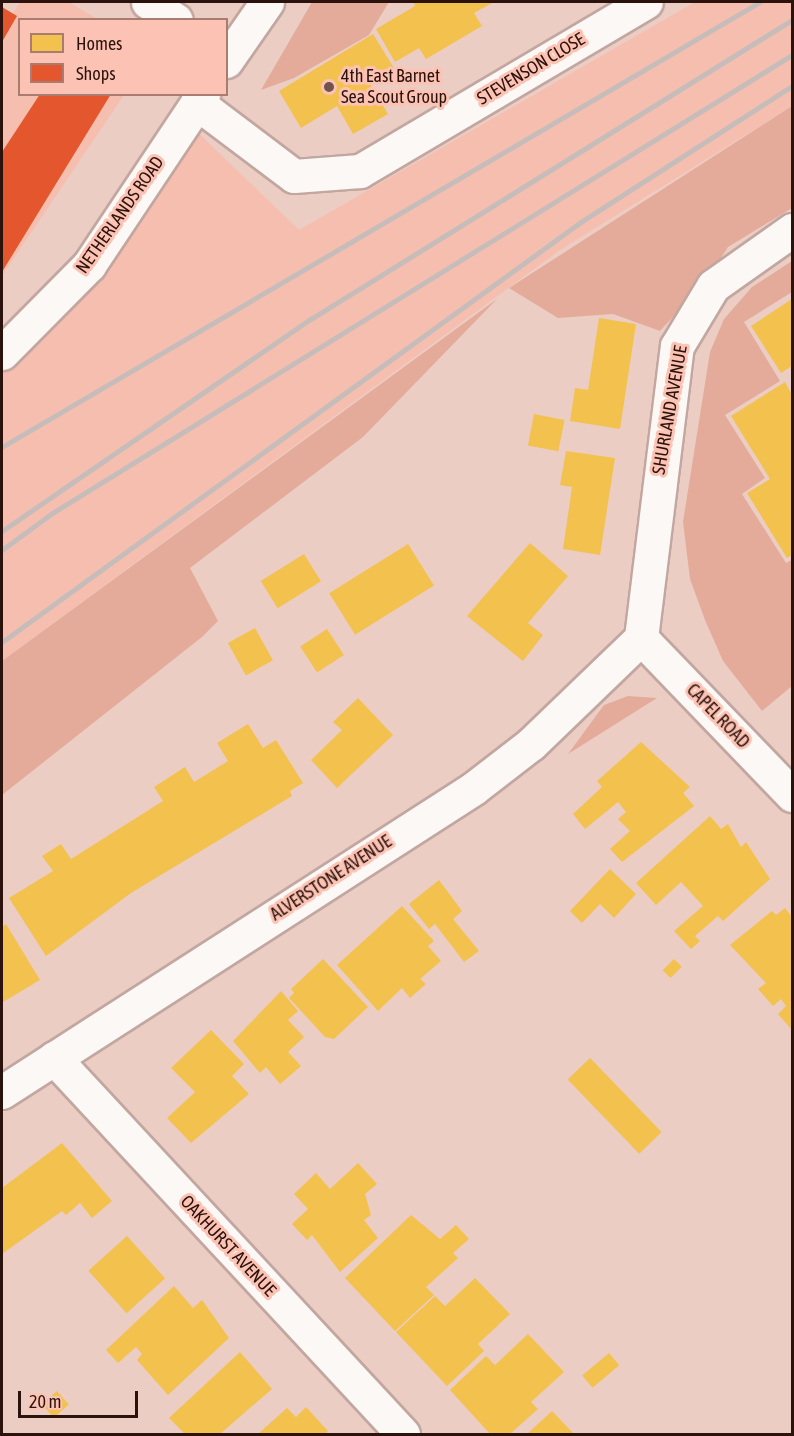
<!DOCTYPE html>
<style>
body{margin:0}
#map{position:relative;width:794px;height:1436px;overflow:hidden;background:#eccdc4;font-family:"Asap Condensed",sans-serif}
div>[style]{position:absolute}
.built>*{inset:0;background:#f6beae}
.green>*{inset:0;background:#e4ab9b}
.homes>*{inset:0;background:#f2c14e;transform-origin:0 0}
.shops>*{inset:0;background:#e4572e}
.roads{filter:drop-shadow(2px 0 #c2a7a0) drop-shadow(-2px 0 #c2a7a0) drop-shadow(0 2px #c2a7a0) drop-shadow(0 -2px #c2a7a0)}
.minor>*{height:33px;margin:-16.5px;padding:0 16.5px;transform-origin:16.5px;border-radius:16.5px;background:#fcf8f6}
.tertiary>*{height:33px;margin:-16.5px;padding:0 16.5px;transform-origin:16.5px;border-radius:16.5px;background:#fcf8f6}
.rail>*{height:4.5px;margin:-2.25px;padding:0 2.25px;transform-origin:2.25px;border-radius:2.25px;background:#c6bdbb}
.dots>*{width:16px;height:16px;translate:-50% -50%;box-sizing:border-box;border:3px solid #fcc3b4;border-radius:50%}
span{translate:-50% -50%;white-space:nowrap;text-align:center;line-height:1.15;-webkit-text-stroke:6px #fcc3b4;paint-order:stroke}
.street-label{font-size:18px;color:#2b120c}
.poi-label{font-size:18px;color:#2b120c}
.left{translate:0 -50%;text-align:left}
.frame{position:absolute;inset:0;border:3px solid #2b120c;pointer-events:none}
.legend{position:absolute;left:18px;top:18px;width:210px;height:78px;box-sizing:border-box;background:#fcc3b4;border:2px solid #a87c71;margin:0;padding:8px 10px;list-style:none;font-size:18px;color:#2b120c}
.legend li{display:flex;align-items:center;gap:12px;height:30px}
.legend b{width:30px;border:2px solid #a87c71}
.scale{position:absolute;left:18px;top:1391px;width:120px;height:27px;box-sizing:border-box;border:3px solid #2b120c;border-top:0;padding-left:8px;font-size:18px;line-height:21px;white-space:nowrap;color:#2b120c;-webkit-text-stroke:4px #fcc3b4;paint-order:stroke}
</style>
<div id="map">
<div class="built">
<div style="clip-path:polygon(20px 2px,69px 2px,97px 19px,20px 20px,20px 94px,124px 95px,2px 276px,2px 31px)"></div>
<div style="clip-path:polygon(695px 2px,792px 2px,792px 106px,560px 250px,2px 661px,2px 353px,187px 122px,299px 230px)"></div>
</div>
<div class="green">
<div style="clip-path:polygon(312px 2px,389px 2px,369px 35px,294px 78px,261px 90px)"></div>
<div style="clip-path:polygon(792px 106px,792px 208px,728px 247px,706px 281px,660px 331px,613px 314px,558px 318px,509px 288px)"></div>
<div style="clip-path:polygon(792px 261px,792px 292px,744px 322px,780px 381px,725px 415px,765px 478px,742px 494px,786px 563px,792px 560px,792px 686px,762px 711px,723px 661px,705px 620px,690px 579px,683px 522px,710px 352px,724px 319px,752px 287px)"></div>
<div style="clip-path:polygon(497px 299px,363px 437px,190px 568px,218px 621px,202px 637px,2px 795px,2px 661px)"></div>
<div style="clip-path:polygon(628px 696px,657px 698px,568px 754px,604px 705px)"></div>
</div>
<div class="homes">
<div style="clip-path:polygon(413px 2px,494px 2px,474px 13px,482px 26px,426px 59px,419px 48px,395px 62px,376px 29px,415px 6px)"></div>
<div style="clip-path:polygon(373px 34px,394px 68px,369px 82px,388px 114px,353px 134px,337px 106px,301px 128px,279px 91px)"></div>
<div style="clip-path:polygon(792px 299px,792px 366px,781px 373px,751px 326px)"></div>
<div style="clip-path:polygon(599px 318px,636px 324px,620px 429px,570px 421px,575px 388px,588px 390px)"></div>
<div style="clip-path:polygon(785px 382px,792px 395px,792px 555px,787px 558px,747px 493px,770px 479px,731px 416px)"></div>
<div style="left:534px;top:414px;width:31px;height:32px;rotate:11deg"></div>
<div style="clip-path:polygon(566px 451px,615px 458px,600px 555px,563px 549px,572px 487px,560px 485px)"></div>
<div style="clip-path:polygon(530px 543px,568px 576px,528px 623px,543px 635px,523px 661px,467px 616px)"></div>
<div style="left:408px;top:544px;width:49px;height:93px;rotate:58deg"></div>
<div style="left:304px;top:554px;width:32px;height:51px;rotate:58deg"></div>
<div style="left:255px;top:628px;width:37px;height:31px;rotate:61deg"></div>
<div style="left:327px;top:629px;width:31px;height:32px;rotate:57deg"></div>
<div style="clip-path:polygon(358px 698px,393px 735px,337px 788px,311px 760px,342px 730px,333px 722px)"></div>
<div style="clip-path:polygon(248px 724px,263px 748px,276px 740px,303px 783px,290px 791px,292px 796px,131px 893px,46px 956px,9px 898px,53px 871px,42px 856px,61px 844px,71px 859px,163px 801px,154px 787px,185px 767px,194px 782px,228px 761px,217px 743px)"></div>
<div style="clip-path:polygon(641px 742px,690px 787px,683px 793px,694px 806px,622px 862px,610px 849px,630px 831px,618px 819px,626px 812px,618px 802px,585px 829px,573px 814px,602px 787px,597px 781px)"></div>
<div style="clip-path:polygon(710px 816px,721px 829px,728px 824px,741px 847px,746px 842px,770px 879px,723px 921px,718px 916px,695px 936px,700px 941px,691px 949px,674px 931px,703px 906px,681px 882px,656px 905px,636px 883px)"></div>
<div style="clip-path:polygon(610px 869px,636px 894px,614px 918px,600px 904px,582px 923px,570px 911px)"></div>
<div style="clip-path:polygon(439px 880px,462px 911px,453px 919px,479px 951px,464px 962px,435px 924px,429px 929px,409px 904px)"></div>
<div style="clip-path:polygon(402px 906px,434px 941px,428px 946px,441px 961px,420px 979px,426px 984px,410px 998px,402px 988px,378px 1011px,337px 965px)"></div>
<div style="clip-path:polygon(785px 908px,792px 917px,792px 1030px,778px 1014px,786px 1006px,781px 999px,773px 1006px,758px 989px,766px 983px,730px 945px,772px 911px,776px 915px)"></div>
<div style="clip-path:polygon(6px 924px,40px 980px,3px 1002px,2px 927px)"></div>
<div style="clip-path:polygon(323px 959px,368px 1007px,334px 1039px,325px 1037px,289px 998px,294px 993px,291px 989px)"></div>
<div style="left:674px;top:959px;width:11px;height:16px;rotate:45deg"></div>
<div style="clip-path:polygon(281px 991px,298px 1011px,288px 1020px,304px 1037px,288px 1052px,301px 1066px,280px 1084px,266px 1067px,260px 1073px,233px 1041px)"></div>
<div style="clip-path:polygon(211px 1030px,244px 1064px,232px 1076px,249px 1094px,191px 1143px,167px 1118px,195px 1092px,171px 1068px)"></div>
<div style="left:590px;top:1058px;width:103px;height:31px;rotate:46deg"></div>
<div style="clip-path:polygon(62px 1143px,112px 1201px,92px 1218px,80px 1203px,66px 1215px,62px 1211px,2px 1254px,2px 1188px)"></div>
<div style="clip-path:polygon(358px 1163px,377px 1184px,365px 1194px,371px 1215px,364px 1220px,378px 1238px,340px 1272px,312px 1235px,307px 1240px,292px 1224px,308px 1209px,294px 1194px,316px 1173px,330px 1189px)"></div>
<div style="clip-path:polygon(411px 1215px,440px 1239px,456px 1225px,469px 1239px,453px 1253px,458px 1258px,426px 1287px,434px 1295px,395px 1331px,345px 1278px)"></div>
<div style="left:127px;top:1236px;width:57px;height:52px;rotate:48deg"></div>
<div style="clip-path:polygon(475px 1278px,510px 1314px,478px 1344px,484px 1351px,447px 1386px,396px 1332px,435px 1296px,445px 1306px)"></div>
<div style="clip-path:polygon(174px 1286px,193px 1308px,202px 1300px,229px 1338px,168px 1395px,137px 1360px,142px 1354px,136px 1347px,118px 1363px,106px 1350px)"></div>
<div style="clip-path:polygon(528px 1334px,564px 1372px,531px 1402px,538px 1409px,510px 1434px,490px 1434px,450px 1390px,486px 1356px,495px 1365px)"></div>
<div style="clip-path:polygon(240px 1352px,272px 1389px,220px 1434px,185px 1434px,169px 1418px)"></div>
<div style="left:609px;top:1353px;width:16px;height:35px;rotate:50deg"></div>
<div style="left:57px;top:1391px;width:18px;height:20px;rotate:49deg"></div>
<div style="clip-path:polygon(306px 1407px,328px 1431px,325px 1434px,258px 1434px,287px 1408px,296px 1417px)"></div>
<div style="clip-path:polygon(552px 1411px,574px 1434px,527px 1434px)"></div>
</div>
<div class="shops">
<div style="clip-path:polygon(2px 7px,17px 16px,2px 42px)"></div>
<div style="clip-path:polygon(40px 94px,111px 94px,2px 272px,2px 152px)"></div>
</div>
<div class="roads">
<div class="minor">
<div style="left:148px;top:2px;width:33px;rotate:33deg"></div>
<div style="left:197px;top:103px;width:121px;rotate:37deg"></div>
<div style="left:294px;top:176px;width:66px;rotate:-4.3deg"></div>
<div style="left:360px;top:171px;width:332px;rotate:-30.6deg"></div>
<div style="left:641px;top:638px;width:294px;rotate:-83deg"></div>
<div style="left:677px;top:346px;width:70px;rotate:-59deg"></div>
<div style="left:713px;top:286px;width:97px;rotate:-35.3deg"></div>
<div style="left:641px;top:638px;width:218px;rotate:46.1deg"></div>
<div style="left:54px;top:1058px;width:513px;rotate:47.13deg"></div>
<div style="left:2px;top:1092px;width:561px;rotate:-32.78deg"></div>
<div style="left:474px;top:788px;width:72px;rotate:-37.7deg"></div>
<div style="left:531px;top:744px;width:153px;rotate:-43.9deg"></div>
</div>
<div class="tertiary">
<div style="left:226px;top:61px;width:72px;rotate:-55.2deg"></div>
<div style="left:2px;top:353px;width:124px;rotate:-45.3deg"></div>
<div style="left:89px;top:265px;width:206px;rotate:-56.3deg"></div>
</div>
</div>
<div class="rail">
<div style="left:2px;top:447px;width:879px;rotate:-30.42deg"></div>
<div style="left:2px;top:531px;width:375px;rotate:-34.5deg"></div>
<div style="left:311px;top:319px;width:566px;rotate:-31.87deg"></div>
<div style="left:2px;top:550px;width:61px;rotate:-36.3deg"></div>
<div style="left:51px;top:514px;width:872px;rotate:-31.78deg"></div>
<div style="left:2px;top:642px;width:715px;rotate:-35.96deg"></div>
<div style="left:581px;top:222px;width:251px;rotate:-32.8deg"></div>
</div>
<div class="dots">
<div style="left:329px;top:87px;background:#6f534c"></div>
</div>
<div class="street-label">
<span style="left:531px;top:69px;rotate:-31deg">STEVENSON CLOSE</span>
<span style="left:120px;top:215px;rotate:-55deg">NETHERLANDS ROAD</span>
<span style="left:670px;top:410px;rotate:-80deg">SHURLAND AVENUE</span>
<span style="left:718px;top:716px;rotate:46deg">CAPEL ROAD</span>
<span style="left:331px;top:878px;rotate:-33deg">ALVERSTONE AVENUE</span>
<span style="left:228px;top:1246px;rotate:47deg">OAKHURST AVENUE</span>
</div>
<div class="poi-label">
<span class="left" style="left:341px;top:87px">4th East Barnet<br>Sea Scout Group</span>
</div>
<div class="frame"></div>
<ul class="legend">
<li><b style="height:16px;background:#f2c14e"></b>Homes</li>
<li><b style="height:16px;background:#e4572e"></b>Shops</li>
</ul>
<div class="scale">20 m</div>
</div>
